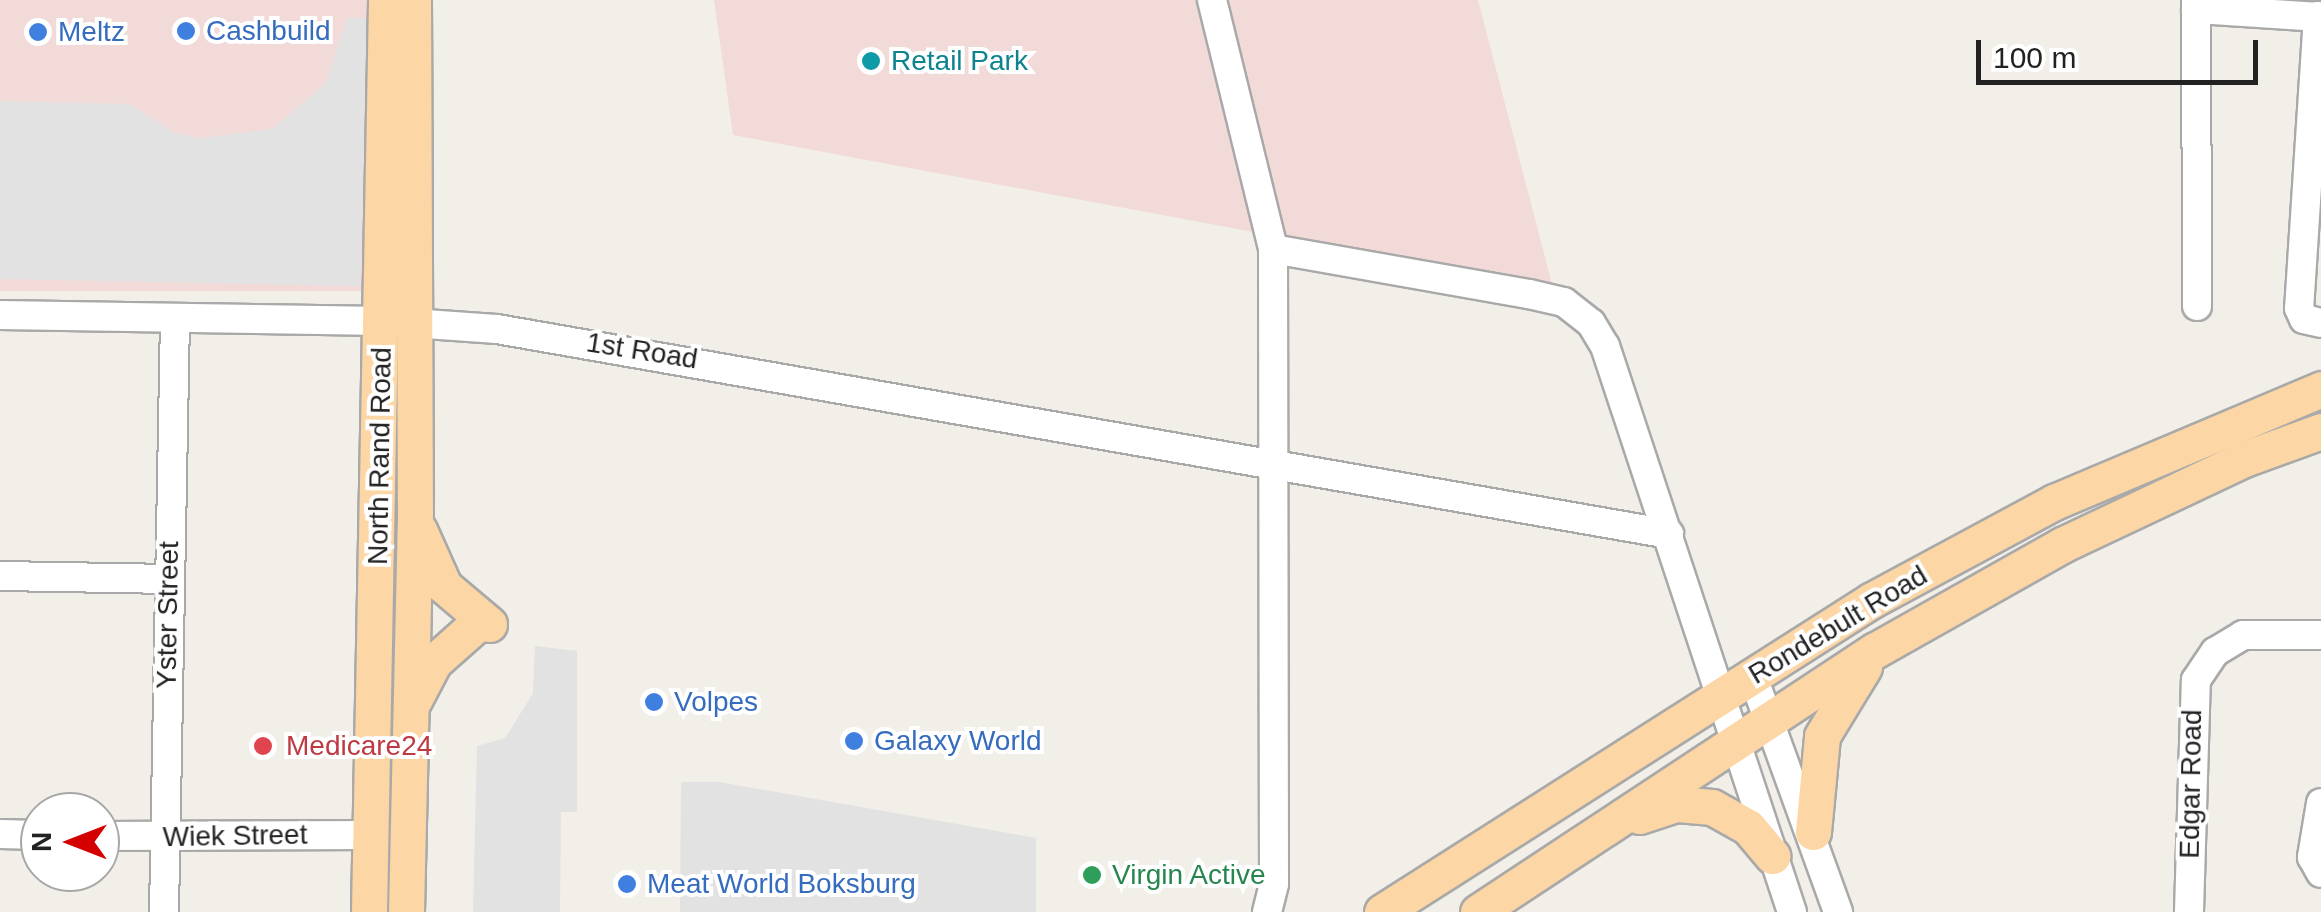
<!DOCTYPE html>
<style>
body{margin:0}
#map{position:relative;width:2321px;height:912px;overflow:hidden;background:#f2efe9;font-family:Helvetica,sans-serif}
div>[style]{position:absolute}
.commercial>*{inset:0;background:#f2dad9;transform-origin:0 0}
.parking>*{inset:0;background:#e2e2e2}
.roads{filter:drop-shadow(2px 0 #a9a9a9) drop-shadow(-2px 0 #a9a9a9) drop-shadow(0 2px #a9a9a9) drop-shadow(0 -2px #a9a9a9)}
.minor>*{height:28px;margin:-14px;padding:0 14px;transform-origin:14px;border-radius:14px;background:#fff}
.major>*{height:35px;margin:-17.5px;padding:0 17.5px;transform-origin:17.5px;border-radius:17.5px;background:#fcd6a4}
.dots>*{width:28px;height:28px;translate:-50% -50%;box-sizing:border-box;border:5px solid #fff;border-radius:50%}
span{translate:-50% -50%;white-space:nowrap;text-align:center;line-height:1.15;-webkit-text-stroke:8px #fff;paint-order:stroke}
.shop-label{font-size:28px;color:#366cbe}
.left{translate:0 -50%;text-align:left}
.culture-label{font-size:28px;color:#0d838f}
.street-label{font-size:28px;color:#222}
.health-label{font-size:28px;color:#be3a42}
.leisure-label{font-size:28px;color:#27864d}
.north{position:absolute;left:20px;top:792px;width:100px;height:100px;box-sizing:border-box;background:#fff;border:2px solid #a7a7a7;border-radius:50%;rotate:270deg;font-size:28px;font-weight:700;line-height:40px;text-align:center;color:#222}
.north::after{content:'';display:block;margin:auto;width:35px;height:45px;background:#d40000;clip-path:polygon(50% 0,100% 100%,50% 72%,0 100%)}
.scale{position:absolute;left:1976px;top:40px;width:282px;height:45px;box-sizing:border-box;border:5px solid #222;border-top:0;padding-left:12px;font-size:30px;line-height:35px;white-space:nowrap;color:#222;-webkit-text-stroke:8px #fff;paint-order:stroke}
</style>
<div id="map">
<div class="commercial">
<div style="left:0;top:0;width:375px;height:291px"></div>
<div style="clip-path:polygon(714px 0,1478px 0,1553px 288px,733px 135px)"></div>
</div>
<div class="parking">
<div style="clip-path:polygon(347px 18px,367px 18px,360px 286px,0 279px,0 101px,130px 104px,175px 133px,202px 138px,272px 129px,325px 84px)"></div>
<div style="clip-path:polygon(535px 646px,577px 651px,577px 812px,561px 812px,560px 912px,473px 912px,477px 746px,505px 738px,533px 693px)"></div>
<div style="clip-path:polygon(681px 782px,719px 782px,1036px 838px,1036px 912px,680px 912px)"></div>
</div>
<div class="roads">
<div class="minor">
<div style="left:1212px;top:0;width:256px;rotate:76.2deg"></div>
<div style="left:1273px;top:249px;width:635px;rotate:89.91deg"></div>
<div style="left:1274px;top:884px;width:29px;rotate:104deg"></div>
<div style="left:2196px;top:0;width:306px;rotate:89.8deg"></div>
<div style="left:2196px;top:9px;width:125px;rotate:3.7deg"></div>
<div style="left:2318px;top:16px;width:293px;rotate:93.7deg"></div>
<div style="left:2299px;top:308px;width:12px;rotate:66deg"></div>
<div style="left:2304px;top:319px;width:17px;rotate:13deg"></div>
<div style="left:1273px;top:249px;width:260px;rotate:10deg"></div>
<div style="left:1529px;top:294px;width:36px;rotate:13deg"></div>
<div style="left:1564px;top:302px;width:34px;rotate:38deg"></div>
<div style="left:1591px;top:323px;width:27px;rotate:59deg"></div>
<div style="left:1605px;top:346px;width:596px;rotate:71.72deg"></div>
<div style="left:0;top:315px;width:383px;rotate:0.9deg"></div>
<div style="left:383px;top:321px;width:114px;rotate:4deg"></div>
<div style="left:497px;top:329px;width:1190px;rotate:9.92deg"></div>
<div style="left:0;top:576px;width:169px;rotate:1deg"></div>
<div style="left:1753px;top:677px;width:250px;rotate:70.1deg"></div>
<div style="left:2321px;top:803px;width:55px;rotate:99.5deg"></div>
<div style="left:2312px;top:857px;width:18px;rotate:61deg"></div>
<div style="left:0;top:834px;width:40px;rotate:1.4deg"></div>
<div style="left:100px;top:836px;width:270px;rotate:-0.2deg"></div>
<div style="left:164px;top:912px;width:593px;rotate:-88.94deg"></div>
<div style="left:2189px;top:912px;width:232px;rotate:-88.3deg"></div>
<div style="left:2196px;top:680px;width:34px;rotate:-56deg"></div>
<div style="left:2215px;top:652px;width:33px;rotate:-31deg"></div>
<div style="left:2243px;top:635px;width:78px"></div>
</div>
<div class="major">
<div style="left:419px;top:530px;width:61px;rotate:65.9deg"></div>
<div style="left:444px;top:586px;width:59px;rotate:40.2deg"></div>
<div style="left:414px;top:700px;width:43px;rotate:-62.2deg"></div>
<div style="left:434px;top:662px;width:60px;rotate:-41.6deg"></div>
<div style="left:1639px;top:816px;width:40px;rotate:-18deg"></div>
<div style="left:1677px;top:804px;width:35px;rotate:5deg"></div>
<div style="left:1712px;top:807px;width:41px;rotate:29.1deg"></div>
<div style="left:1748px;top:827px;width:38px;rotate:50deg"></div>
<div style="left:1813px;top:832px;width:96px;rotate:-84.6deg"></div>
<div style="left:1822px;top:736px;width:81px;rotate:-58.7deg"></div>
<div style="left:369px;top:912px;width:912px;rotate:-88.93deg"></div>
<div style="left:406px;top:912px;width:392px;rotate:-88.7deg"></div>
<div style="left:415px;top:520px;width:520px;rotate:-90.22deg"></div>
<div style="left:1382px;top:912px;width:581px;rotate:-32.49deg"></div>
<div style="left:1872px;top:600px;width:207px;rotate:-28.3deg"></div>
<div style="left:2054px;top:502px;width:290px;rotate:-22.9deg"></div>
<div style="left:1478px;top:912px;width:476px;rotate:-33.4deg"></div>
<div style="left:1876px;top:650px;width:214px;rotate:-29.4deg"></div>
<div style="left:2062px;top:545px;width:201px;rotate:-25.3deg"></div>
<div style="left:2244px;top:459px;width:82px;rotate:-20deg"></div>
</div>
</div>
<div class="dots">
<div style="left:186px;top:31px;background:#3f7fe0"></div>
<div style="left:38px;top:32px;background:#3f7fe0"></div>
<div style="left:871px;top:61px;background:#0f9aa8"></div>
<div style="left:654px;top:702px;background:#3f7fe0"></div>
<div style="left:854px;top:741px;background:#3f7fe0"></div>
<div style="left:263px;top:746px;background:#e0444e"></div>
<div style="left:1092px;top:875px;background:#2e9e5b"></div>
<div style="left:627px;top:884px;background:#3f7fe0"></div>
</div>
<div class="shop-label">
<span class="left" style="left:206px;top:31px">Cashbuild</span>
<span class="left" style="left:58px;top:32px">Meltz</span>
<span class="left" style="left:674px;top:702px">Volpes</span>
<span class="left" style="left:874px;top:741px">Galaxy World</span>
<span class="left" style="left:647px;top:884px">Meat World Boksburg</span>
</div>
<div class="culture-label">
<span class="left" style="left:891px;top:61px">Retail Park</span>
</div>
<div class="street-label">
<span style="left:642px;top:351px;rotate:9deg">1st Road</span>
<span style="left:380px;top:456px;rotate:-89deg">North Rand Road</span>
<span style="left:168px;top:615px;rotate:-89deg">Yster Street</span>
<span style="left:1838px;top:625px;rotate:-31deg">Rondebult Road</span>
<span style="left:2191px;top:784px;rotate:-89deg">Edgar Road</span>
<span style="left:235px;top:836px;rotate:-1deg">Wiek Street</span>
</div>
<div class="health-label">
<span class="left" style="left:286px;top:746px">Medicare24</span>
</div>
<div class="leisure-label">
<span class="left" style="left:1112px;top:875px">Virgin Active</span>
</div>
<div class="north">N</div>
<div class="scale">100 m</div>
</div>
